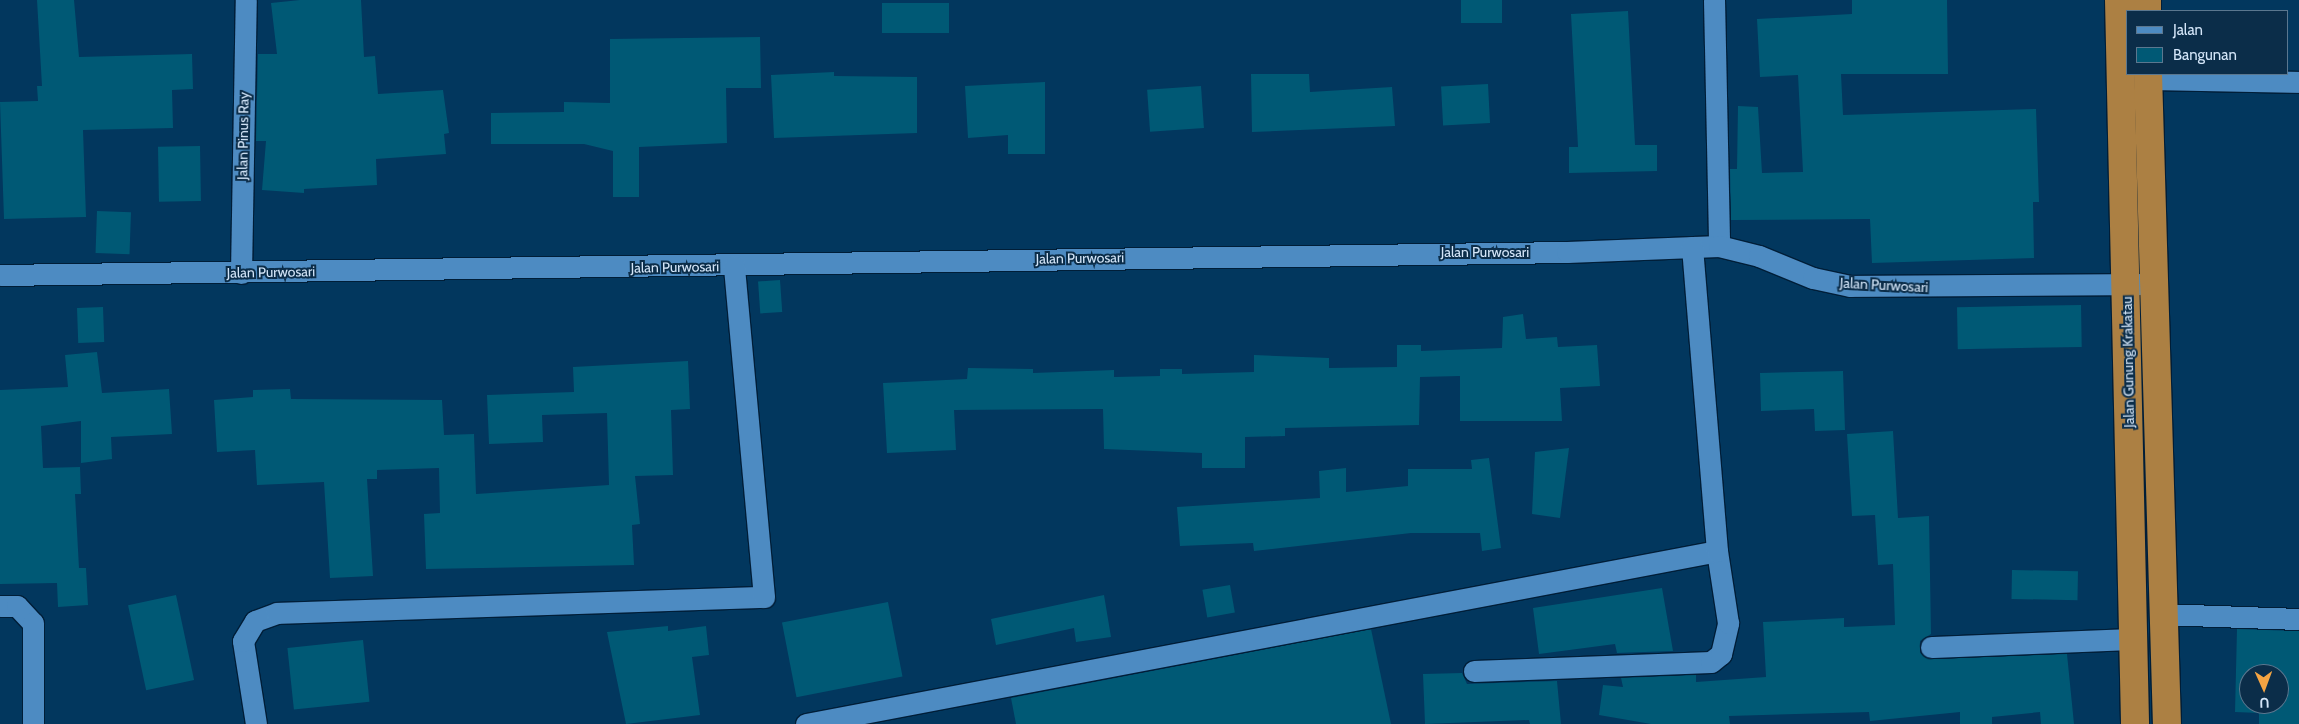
<!DOCTYPE html>
<style>
body{margin:0}
#map{position:relative;width:2299px;height:724px;overflow:hidden;background:#02375e;font-family:Cabin,sans-serif}
div>[style]{position:absolute}
.building>*{inset:0;background:#005975;transform-origin:0 0}
.roads{filter:drop-shadow(1px 0 #001e38) drop-shadow(-1px 0 #001e38) drop-shadow(0 1px #001e38) drop-shadow(0 -1px #001e38)}
.minor>*{height:21px;margin:-10.5px;padding:0 10.5px;transform-origin:10.5px;border-radius:10.5px;background:#4d8bc2}
.trunk>*{height:28px;margin:-14px;padding:0 14px;transform-origin:14px;border-radius:14px;background:#ac8043}
span{translate:-50% -50%;white-space:nowrap;text-align:center;line-height:1.15;-webkit-text-stroke:4px #0b2d49;paint-order:stroke}
.street-label{font-size:14px;color:#d4e6f9}
.legend{position:absolute;left:2126px;top:10px;width:162px;height:65px;box-sizing:border-box;background:#0b2d49;border:1px solid #5b778f;margin:0;padding:6px 9px;list-style:none;font-size:15px;color:#d4e6f9}
.legend li{display:flex;align-items:center;gap:10px;height:25px}
.legend b{width:25px;border:1px solid #5b778f}
.north{position:absolute;left:2239px;top:664px;width:50px;height:50px;box-sizing:border-box;background:#0b2d49;border:1px solid #5b778f;border-radius:50%;rotate:178deg;font-size:14px;font-weight:700;line-height:20px;text-align:center;color:#d4e6f9}
.north::after{content:'';display:block;margin:auto;width:18px;height:22px;background:#f4a443;clip-path:polygon(50% 0,100% 100%,50% 72%,0 100%)}
</style>
<div id="map">
<div class="building">
<div style="clip-path:polygon(37px 0,74px 0,79px 57px,192px 54px,193px 89px,172px 90px,173px 128px,83px 130px,86px 217px,4px 219px,0 102px,38px 101px,37px 86px,42px 86px)"></div>
<div style="clip-path:polygon(300px 0,361px 0,364px 57px,375px 56px,378px 94px,443px 90px,449px 133px,444px 134px,446px 154px,376px 159px,377px 185px,304px 189px,304px 193px,262px 190px,266px 141px,256px 141px,258px 54px,277px 54px,271px 3px)"></div>
<div style="left:1461px;top:0;width:41px;height:23px"></div>
<div style="clip-path:polygon(1852px 0,1947px 0,1948px 74px,1841px 74px,1843px 115px,2036px 109px,2039px 202px,2033px 202px,2034px 258px,1872px 263px,1870px 219px,1731px 220px,1730px 169px,1737px 169px,1738px 106px,1758px 107px,1762px 173px,1803px 172px,1798px 75px,1760px 77px,1757px 19px,1852px 14px)"></div>
<div style="left:882px;top:3px;width:67px;height:30px"></div>
<div style="clip-path:polygon(1628px 11px,1635px 145px,1657px 145px,1657px 171px,1569px 173px,1569px 147px,1578px 147px,1571px 14px)"></div>
<div style="clip-path:polygon(760px 37px,761px 88px,726px 88px,727px 143px,639px 147px,639px 197px,613px 197px,613px 151px,584px 144px,491px 144px,491px 113px,564px 112px,564px 102px,610px 103px,610px 39px)"></div>
<div style="clip-path:polygon(834px 72px,834px 76px,917px 77px,917px 133px,774px 138px,771px 75px)"></div>
<div style="clip-path:polygon(1251px 74px,1309px 74px,1310px 92px,1392px 87px,1395px 126px,1252px 132px)"></div>
<div style="clip-path:polygon(1045px 82px,1045px 154px,1008px 154px,1008px 135px,968px 138px,965px 86px)"></div>
<div style="left:1488px;top:84px;width:39px;height:47px;rotate:87deg"></div>
<div style="left:1201px;top:86px;width:42px;height:54px;rotate:86deg"></div>
<div style="left:200px;top:146px;width:55px;height:42px;rotate:89deg"></div>
<div style="left:97px;top:211px;width:34px;height:42px;rotate:2deg"></div>
<div style="left:780px;top:280px;width:32px;height:22px;rotate:86deg"></div>
<div style="left:2081px;top:305px;width:42px;height:124px;rotate:89deg"></div>
<div style="left:103px;top:307px;width:35px;height:26px;rotate:88deg"></div>
<div style="clip-path:polygon(1523px 314px,1526px 339px,1557px 337px,1558px 347px,1597px 345px,1600px 386px,1560px 388px,1562px 421px,1460px 421px,1460px 376px,1420px 377px,1419px 425px,1285px 428px,1285px 436px,1245px 437px,1245px 468px,1202px 468px,1202px 453px,1104px 449px,1103px 409px,954px 410px,956px 450px,887px 453px,883px 383px,967px 379px,968px 368px,1033px 369px,1033px 373px,1114px 370px,1114px 377px,1160px 376px,1160px 369px,1182px 369px,1182px 374px,1254px 372px,1254px 355px,1329px 358px,1329px 368px,1397px 367px,1397px 345px,1421px 345px,1421px 351px,1502px 348px,1503px 317px)"></div>
<div style="clip-path:polygon(97px 352px,102px 393px,169px 389px,172px 434px,111px 437px,112px 459px,81px 463px,81px 421px,41px 426px,43px 468px,80px 467px,81px 494px,75px 494px,79px 568px,86px 568px,88px 605px,58px 607px,57px 583px,0 584px,0 390px,68px 387px,65px 355px)"></div>
<div style="clip-path:polygon(688px 361px,690px 409px,671px 410px,673px 475px,635px 476px,640px 524px,632px 525px,634px 565px,426px 569px,424px 514px,440px 513px,439px 468px,377px 470px,377px 479px,367px 479px,373px 576px,330px 578px,324px 482px,257px 485px,255px 450px,217px 452px,214px 400px,253px 397px,253px 390px,290px 389px,291px 399px,442px 400px,444px 435px,474px 434px,476px 494px,609px 485px,607px 413px,542px 415px,543px 442px,489px 444px,487px 395px,574px 392px,573px 367px)"></div>
<div style="clip-path:polygon(1843px 371px,1845px 430px,1815px 431px,1814px 409px,1761px 411px,1760px 373px)"></div>
<div style="clip-path:polygon(1893px 431px,1898px 518px,1929px 516px,1931px 634px,1920px 641px,1920px 653px,1932px 659px,2067px 654px,2074px 724px,2041px 724px,2040px 712px,1992px 717px,1992px 724px,1960px 724px,1960px 712px,1870px 721px,1869px 712px,1729px 716px,1730px 724px,1651px 724px,1599px 715px,1603px 685px,1623px 687px,1621px 678px,1696px 675px,1696px 682px,1766px 677px,1763px 622px,1844px 618px,1844px 627px,1895px 625px,1893px 564px,1878px 565px,1875px 515px,1852px 516px,1847px 434px)"></div>
<div style="clip-path:polygon(1569px 448px,1560px 518px,1532px 514px,1535px 452px)"></div>
<div style="clip-path:polygon(1489px 458px,1501px 548px,1482px 551px,1480px 533px,1411px 533px,1254px 551px,1253px 543px,1180px 546px,1177px 507px,1320px 498px,1319px 471px,1346px 468px,1346px 492px,1408px 486px,1408px 469px,1472px 469px,1471px 460px)"></div>
<div style="left:2012px;top:570px;width:66px;height:29px;rotate:1deg"></div>
<div style="left:1230px;top:585px;width:28px;height:28px;rotate:80deg"></div>
<div style="clip-path:polygon(1662px 588px,1673px 651px,1617px 653px,1615px 644px,1539px 654px,1533px 608px)"></div>
<div style="left:176px;top:595px;width:87px;height:49px;rotate:78deg"></div>
<div style="clip-path:polygon(1104px 595px,1111px 637px,1076px 642px,1074px 628px,996px 645px,991px 619px)"></div>
<div style="left:888px;top:602px;width:76px;height:108px;rotate:79deg"></div>
<div style="clip-path:polygon(668px 626px,668px 631px,706px 626px,709px 655px,692px 657px,700px 715px,626px 724px,607px 632px)"></div>
<div style="clip-path:polygon(1371px 629px,1391px 724px,1016px 724px,1011px 698px)"></div>
<div style="clip-path:polygon(evenodd,2237px 629px,2299px 631px,2299px 724px,2259px 724px,2259px 713px,2235px 712px,2237px 629px,2249px 674px,2279px 674px,2279px 704px,2249px 704px,2249px 674px)"></div>
<div style="left:363px;top:640px;width:62px;height:76px;rotate:84deg"></div>
<div style="clip-path:polygon(1462px 673px,1467px 684px,1557px 681px,1561px 724px,1530px 724px,1529px 720px,1425px 724px,1423px 674px)"></div>
</div>
<div class="roads">
<div class="minor">
<div style="left:1714px;top:0;width:246px;rotate:88.8deg"></div>
<div style="left:2148px;top:79px;width:151px;rotate:1.1deg"></div>
<div style="left:241px;top:273px;width:273px;rotate:-89deg"></div>
<div style="left:0;top:275px;width:1567px;rotate:-0.84deg"></div>
<div style="left:1567px;top:252px;width:152px;rotate:-2.3deg"></div>
<div style="left:1719px;top:246px;width:41px;rotate:14deg"></div>
<div style="left:1759px;top:256px;width:58px;rotate:22.2deg"></div>
<div style="left:1813px;top:278px;width:38px;rotate:12deg"></div>
<div style="left:1850px;top:286px;width:290px;rotate:-0.4deg"></div>
<div style="left:0;top:606px;width:17px"></div>
<div style="left:17px;top:606px;width:23px;rotate:47deg"></div>
<div style="left:33px;top:623px;width:101px;rotate:90deg"></div>
<div style="left:2162px;top:614px;width:137px;rotate:2.1deg"></div>
<div style="left:1931px;top:647px;width:202px;rotate:-2.3deg"></div>
<div style="left:1474px;top:671px;width:237px;rotate:-2.2deg"></div>
<div style="left:1711px;top:662px;width:13px;rotate:-39deg"></div>
<div style="left:1721px;top:654px;width:32px;rotate:-77deg"></div>
<div style="left:1728px;top:623px;width:73px;rotate:-98.7deg"></div>
<div style="left:256px;top:724px;width:84px;rotate:-98.9deg"></div>
<div style="left:243px;top:641px;width:23px;rotate:-59deg"></div>
<div style="left:255px;top:621px;width:23px;rotate:-20deg"></div>
<div style="left:277px;top:613px;width:487px;rotate:-1.9deg"></div>
<div style="left:764px;top:597px;width:332px;rotate:-95.2deg"></div>
<div style="left:806px;top:724px;width:927px;rotate:-10.75deg"></div>
<div style="left:1717px;top:551px;width:305px;rotate:-94.7deg"></div>
</div>
<div class="trunk">
<div style="left:2119px;top:0;width:724px;rotate:88.73deg"></div>
<div style="left:2147px;top:0;width:11px;rotate:90deg"></div>
<div style="left:2148px;top:74px;width:650px;rotate:88.33deg"></div>
</div>
</div>
<div class="street-label">
<span style="left:243px;top:136px;rotate:-89deg">Jalan Pinus Ray</span>
<span style="left:1485px;top:252px">Jalan Purwosari</span>
<span style="left:1080px;top:258px;rotate:-1deg">Jalan Purwosari</span>
<span style="left:675px;top:267px;rotate:-1deg">Jalan Purwosari</span>
<span style="left:271px;top:272px;rotate:-1deg">Jalan Purwosari</span>
<span style="left:1884px;top:285px;rotate:3deg">Jalan Purwosari</span>
<span style="left:2128px;top:362px;rotate:-91deg">Jalan Gunung Krakatau</span>
</div>
<ul class="legend">
<li><b style="height:6px;background:#4d8bc2"></b>Jalan</li>
<li><b style="height:14px;background:#005975"></b>Bangunan</li>
</ul>
<div class="north">U</div>
</div>
